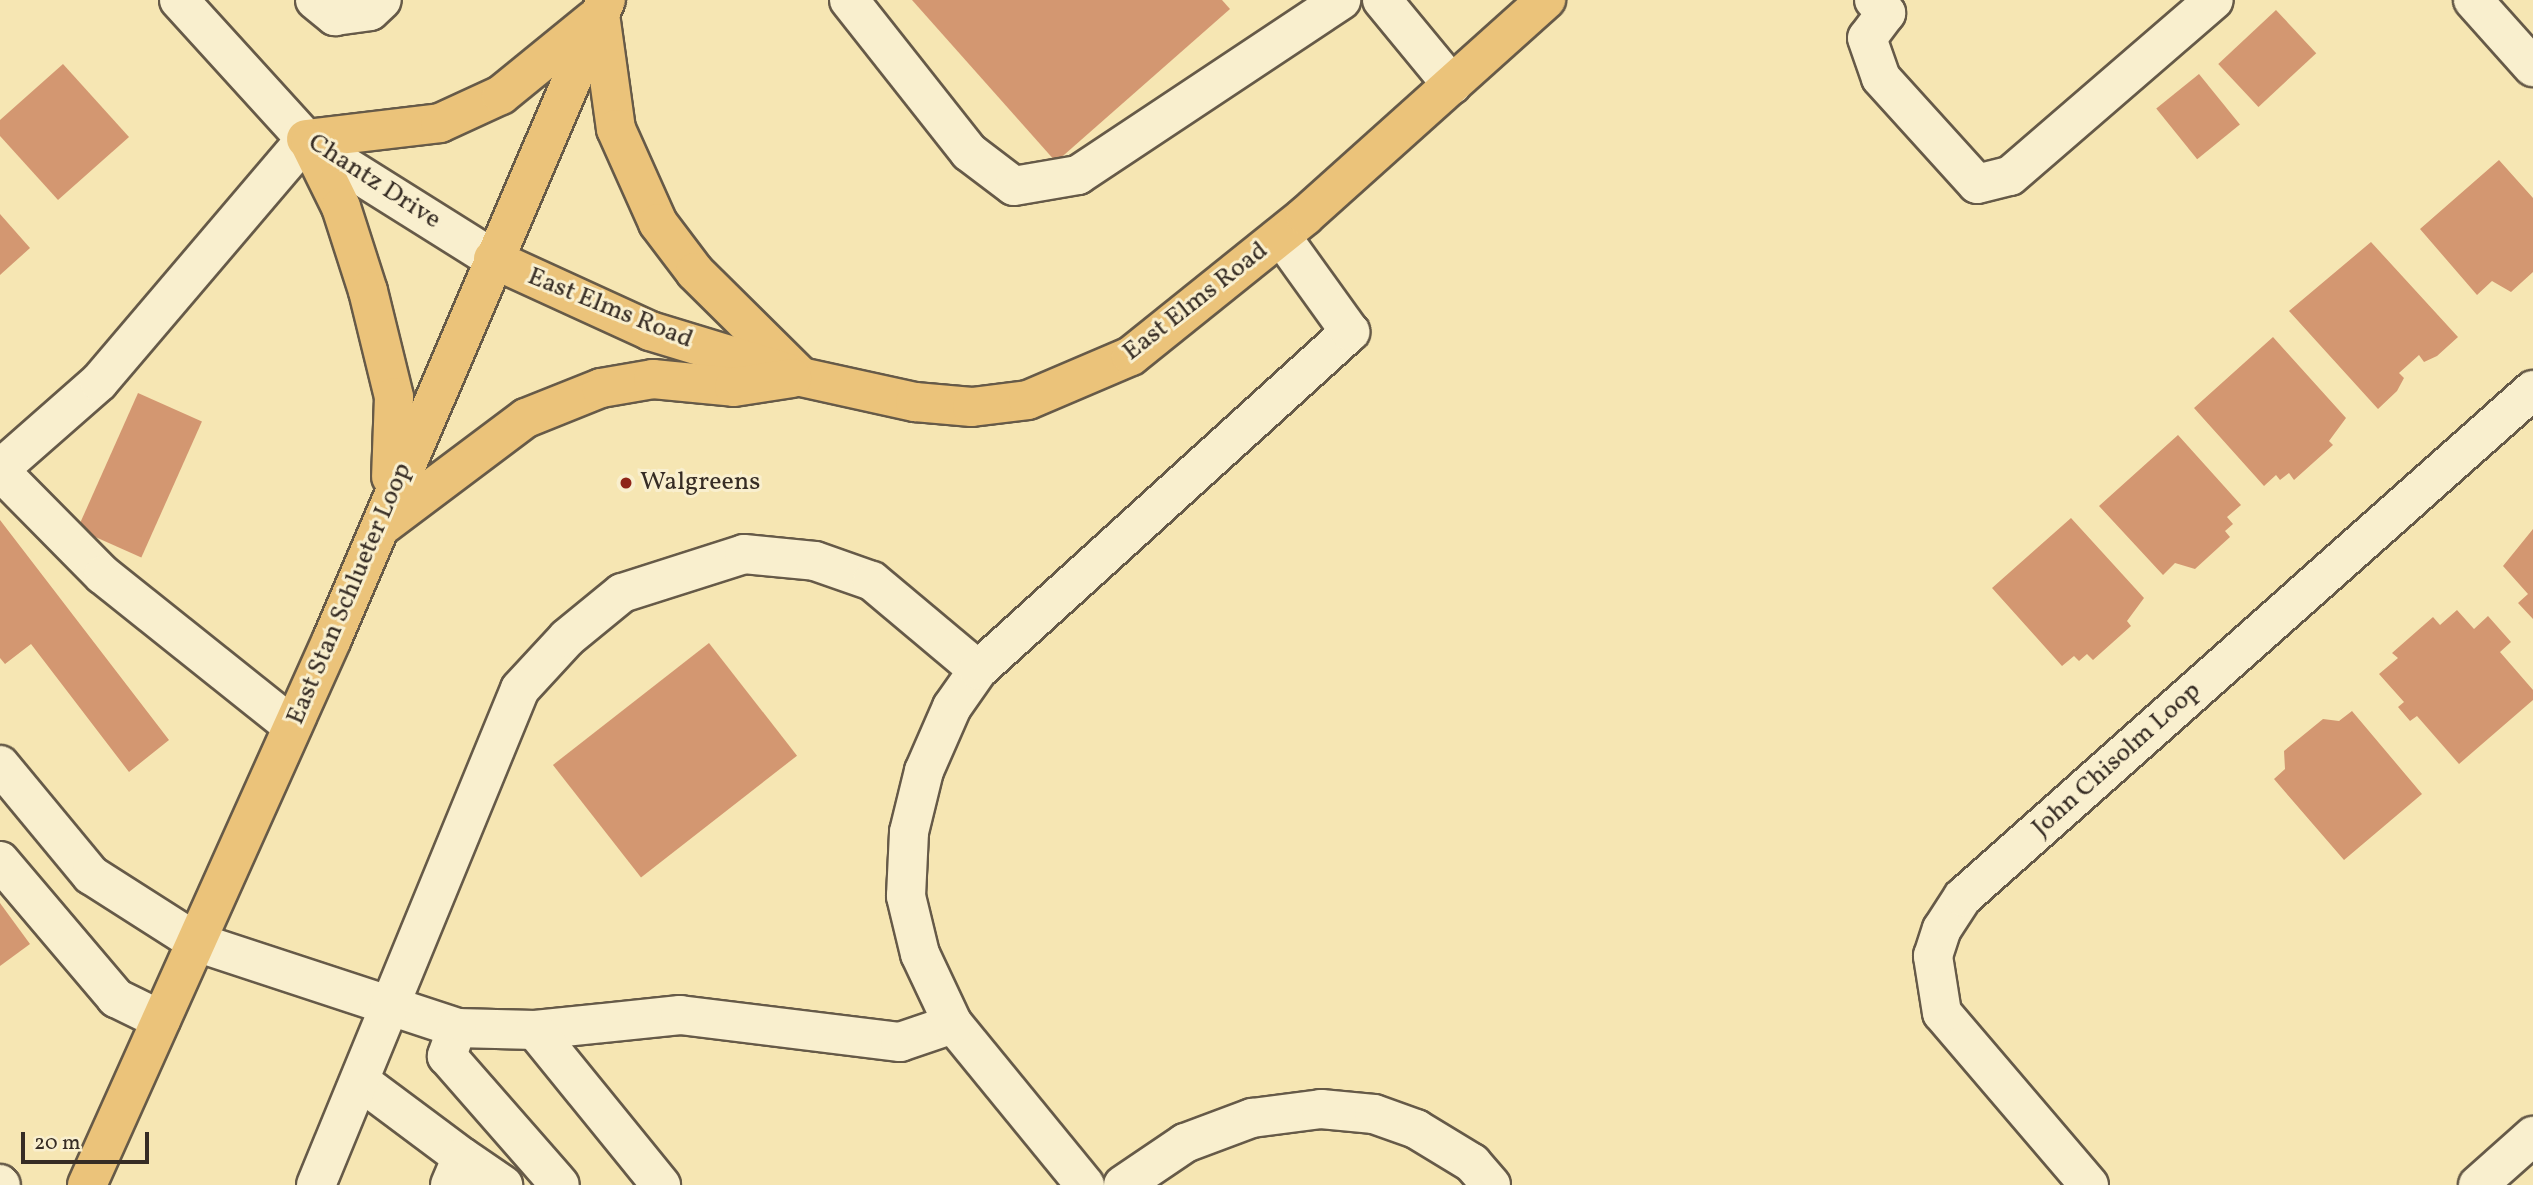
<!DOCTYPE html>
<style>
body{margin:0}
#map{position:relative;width:2533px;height:1185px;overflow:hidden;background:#f6e6b3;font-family:Vollkorn,serif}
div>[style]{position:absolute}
.building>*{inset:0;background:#d39771;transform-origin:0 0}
.roads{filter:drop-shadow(2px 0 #665a48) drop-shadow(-2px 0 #665a48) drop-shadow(0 2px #665a48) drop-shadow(0 -2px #665a48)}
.minor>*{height:38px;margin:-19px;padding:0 19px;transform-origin:19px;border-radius:19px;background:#f9efce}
.major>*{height:38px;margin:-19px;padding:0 19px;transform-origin:19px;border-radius:19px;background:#ebc37a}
.dots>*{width:19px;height:19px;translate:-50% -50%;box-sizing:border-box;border:4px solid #f9efce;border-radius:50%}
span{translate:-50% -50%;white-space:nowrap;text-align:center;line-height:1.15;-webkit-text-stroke:6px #f9efce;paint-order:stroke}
.street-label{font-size:26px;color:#362c24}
.poi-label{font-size:26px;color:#362c24}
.left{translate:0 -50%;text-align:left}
.scale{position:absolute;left:21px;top:1132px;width:128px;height:32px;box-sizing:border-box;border:4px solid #362c24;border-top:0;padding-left:9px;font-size:21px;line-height:24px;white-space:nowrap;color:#362c24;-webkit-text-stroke:5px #f9efce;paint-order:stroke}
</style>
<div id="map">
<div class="building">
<div style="clip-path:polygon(912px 0,1222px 0,1230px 9px,1056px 162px)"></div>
<div style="left:2276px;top:10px;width:59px;height:79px;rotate:47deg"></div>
<div style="clip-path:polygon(63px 64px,129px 137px,58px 200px,0 136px,0 120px)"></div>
<div style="left:2199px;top:74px;width:65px;height:55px;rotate:51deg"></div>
<div style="clip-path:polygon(2499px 160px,2533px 198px,2533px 272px,2511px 292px,2492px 281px,2477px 295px,2420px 229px)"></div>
<div style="clip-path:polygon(0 214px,30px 248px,0 275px)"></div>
<div style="clip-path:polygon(2371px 242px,2458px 337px,2437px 356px,2424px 362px,2419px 355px,2399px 373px,2404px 378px,2397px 391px,2378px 409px,2289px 311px)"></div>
<div style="clip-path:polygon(2273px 337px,2346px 418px,2329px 441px,2333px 445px,2294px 480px,2289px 473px,2280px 480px,2276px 475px,2264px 486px,2194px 408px)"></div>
<div style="left:138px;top:393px;width:70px;height:149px;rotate:24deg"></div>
<div style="clip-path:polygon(2178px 435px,2241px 505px,2227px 517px,2233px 524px,2225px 531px,2230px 537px,2195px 569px,2175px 563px,2163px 575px,2099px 506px)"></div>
<div style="clip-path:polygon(2071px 518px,2144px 598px,2127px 621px,2131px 626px,2093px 660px,2087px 654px,2079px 661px,2074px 656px,2062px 666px,1992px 588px)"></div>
<div style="clip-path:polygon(0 520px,169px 740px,129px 772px,31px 644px,5px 664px,0 658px)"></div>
<div style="clip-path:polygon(2533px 529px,2533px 619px,2518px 603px,2528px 594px,2503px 566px)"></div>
<div style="clip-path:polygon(2457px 610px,2474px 629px,2488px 616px,2511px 642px,2500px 652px,2533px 690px,2533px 700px,2459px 764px,2417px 716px,2410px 721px,2398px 707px,2404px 702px,2379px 674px,2398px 658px,2392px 653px,2433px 617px,2440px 625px)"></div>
<div style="left:709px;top:643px;width:143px;height:198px;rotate:52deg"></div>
<div style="clip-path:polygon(2352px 711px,2422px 794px,2344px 860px,2274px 779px,2285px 769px,2284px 751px,2323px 719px,2339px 721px)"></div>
<div style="clip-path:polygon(0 903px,30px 944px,0 966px)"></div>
</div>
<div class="roads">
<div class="minor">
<div style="left:179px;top:0;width:195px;rotate:47.7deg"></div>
<div style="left:310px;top:144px;width:216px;rotate:32.1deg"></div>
<div style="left:315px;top:0;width:26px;rotate:39deg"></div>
<div style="left:335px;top:16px;width:35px;rotate:-8deg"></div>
<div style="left:370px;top:11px;width:16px;rotate:-43deg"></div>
<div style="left:849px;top:0;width:194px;rotate:51.7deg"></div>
<div style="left:969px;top:152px;width:56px;rotate:37.1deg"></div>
<div style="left:1014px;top:186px;width:65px;rotate:-9.8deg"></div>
<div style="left:1078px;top:175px;width:316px;rotate:-33.6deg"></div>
<div style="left:1382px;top:0;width:110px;rotate:50.5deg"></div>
<div style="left:1874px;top:0;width:18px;rotate:47deg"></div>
<div style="left:1886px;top:13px;width:31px;rotate:127deg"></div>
<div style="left:1867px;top:38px;width:42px;rotate:70.7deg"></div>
<div style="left:1881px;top:78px;width:143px;rotate:47.8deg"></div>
<div style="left:1977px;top:184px;width:34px;rotate:-14deg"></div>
<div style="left:2010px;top:176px;width:269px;rotate:-40.8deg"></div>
<div style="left:2473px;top:0;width:90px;rotate:48.2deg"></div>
<div style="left:0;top:469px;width:132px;rotate:-41.3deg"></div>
<div style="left:99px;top:382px;width:319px;rotate:-49.6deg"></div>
<div style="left:0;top:471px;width:146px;rotate:45.3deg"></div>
<div style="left:103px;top:575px;width:242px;rotate:38.6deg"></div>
<div style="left:0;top:765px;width:143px;rotate:50.4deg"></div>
<div style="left:91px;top:875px;width:125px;rotate:32.5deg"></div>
<div style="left:196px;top:942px;width:275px;rotate:18.2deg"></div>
<div style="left:457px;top:1028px;width:78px;rotate:1.5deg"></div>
<div style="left:535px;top:1030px;width:146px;rotate:-5.9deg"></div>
<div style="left:680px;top:1015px;width:222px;rotate:7deg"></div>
<div style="left:900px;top:1042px;width:56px;rotate:-18.8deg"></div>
<div style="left:0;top:861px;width:180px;rotate:49.7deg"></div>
<div style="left:116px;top:998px;width:50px;rotate:26.1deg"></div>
<div style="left:457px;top:1028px;width:30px;rotate:110deg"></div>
<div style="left:447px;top:1056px;width:171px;rotate:48.8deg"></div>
<div style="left:535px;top:1030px;width:200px;rotate:50.9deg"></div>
<div style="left:360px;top:1081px;width:127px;rotate:36.7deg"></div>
<div style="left:0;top:1184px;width:1px;rotate:45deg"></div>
<div style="left:316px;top:1185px;width:536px;rotate:-67.64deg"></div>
<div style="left:520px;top:689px;width:69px;rotate:-47.3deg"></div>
<div style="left:567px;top:638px;width:71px;rotate:-39.3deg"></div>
<div style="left:622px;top:593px;width:128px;rotate:-17.7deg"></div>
<div style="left:744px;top:554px;width:71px;rotate:5.6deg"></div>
<div style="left:815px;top:561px;width:60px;rotate:19.3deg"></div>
<div style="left:872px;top:581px;width:138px;rotate:40deg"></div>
<div style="left:450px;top:1185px;width:30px;rotate:-67deg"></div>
<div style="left:462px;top:1157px;width:50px;rotate:34.3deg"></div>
<div style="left:1085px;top:1185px;width:208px;rotate:-129.3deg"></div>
<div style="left:953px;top:1024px;width:77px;rotate:-115.2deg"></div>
<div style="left:920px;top:954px;width:60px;rotate:-103.6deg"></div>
<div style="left:906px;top:896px;width:64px;rotate:-87.3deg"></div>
<div style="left:909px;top:832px;width:63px;rotate:-76.2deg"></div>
<div style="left:924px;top:771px;width:70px;rotate:-66.4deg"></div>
<div style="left:952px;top:707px;width:45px;rotate:-54.9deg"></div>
<div style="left:978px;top:670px;width:503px;rotate:-42.26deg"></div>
<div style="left:1350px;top:332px;width:118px;rotate:-125.7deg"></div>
<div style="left:1123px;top:1185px;width:75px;rotate:-34.1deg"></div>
<div style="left:1185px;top:1143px;width:72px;rotate:-20.5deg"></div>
<div style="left:1252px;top:1118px;width:70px;rotate:-7.4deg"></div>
<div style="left:1321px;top:1109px;width:53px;rotate:5.4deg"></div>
<div style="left:1374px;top:1114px;width:45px;rotate:19.7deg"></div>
<div style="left:1416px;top:1129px;width:66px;rotate:31.3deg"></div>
<div style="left:1472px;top:1163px;width:29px;rotate:49deg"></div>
<div style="left:2089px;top:1185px;width:226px;rotate:-130.5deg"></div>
<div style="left:1942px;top:1013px;width:58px;rotate:-99deg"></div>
<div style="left:1933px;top:956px;width:28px;rotate:-72deg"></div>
<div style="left:1942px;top:929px;width:38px;rotate:-57deg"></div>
<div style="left:1963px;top:897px;width:763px;rotate:-41.65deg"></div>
<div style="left:2478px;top:1185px;width:74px;rotate:-41.7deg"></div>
</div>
<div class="major">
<div style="left:600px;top:14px;width:116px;rotate:82.1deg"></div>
<div style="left:616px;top:129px;width:103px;rotate:65.9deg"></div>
<div style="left:658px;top:223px;width:61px;rotate:52.9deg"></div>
<div style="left:695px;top:272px;width:144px;rotate:44.7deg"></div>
<div style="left:306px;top:139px;width:135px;rotate:-6.8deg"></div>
<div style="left:440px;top:123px;width:67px;rotate:-24.7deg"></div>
<div style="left:501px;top:95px;width:119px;rotate:-39.2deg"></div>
<div style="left:310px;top:144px;width:70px;rotate:63.8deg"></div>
<div style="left:341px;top:207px;width:88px;rotate:72.2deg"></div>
<div style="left:368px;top:291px;width:109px;rotate:76.2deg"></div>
<div style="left:394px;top:397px;width:80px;rotate:92.1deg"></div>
<div style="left:493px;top:259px;width:173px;rotate:24.6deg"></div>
<div style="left:650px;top:331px;width:158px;rotate:16.9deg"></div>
<div style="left:801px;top:377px;width:117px;rotate:12.4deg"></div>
<div style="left:915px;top:402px;width:57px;rotate:5deg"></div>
<div style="left:972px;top:407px;width:56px;rotate:-7.1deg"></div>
<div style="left:1028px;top:400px;width:112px;rotate:-23.1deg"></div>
<div style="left:1131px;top:356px;width:223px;rotate:-38.8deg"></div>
<div style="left:1305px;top:216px;width:324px;rotate:-41.9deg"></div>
<div style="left:382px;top:526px;width:180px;rotate:-36.9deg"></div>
<div style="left:526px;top:418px;width:81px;rotate:-21.8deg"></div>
<div style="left:601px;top:388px;width:53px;rotate:-9.8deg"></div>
<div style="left:653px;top:379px;width:81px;rotate:5.6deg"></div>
<div style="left:734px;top:387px;width:59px;rotate:-8.8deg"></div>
<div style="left:87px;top:1185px;width:598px;rotate:-65.83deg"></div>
<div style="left:332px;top:639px;width:695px;rotate:-66.79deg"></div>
</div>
</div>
<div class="dots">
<div style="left:626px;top:483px;background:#8f2418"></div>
</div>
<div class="street-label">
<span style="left:374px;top:182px;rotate:33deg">Chantz Drive</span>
<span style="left:1196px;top:302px;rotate:-38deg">East Elms Road</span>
<span style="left:610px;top:309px;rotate:22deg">East Elms Road</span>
<span style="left:350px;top:594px;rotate:-67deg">East Stan Schlueter Loop</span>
<span style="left:2117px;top:760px;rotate:-42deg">John Chisolm Loop</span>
</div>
<div class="poi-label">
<span class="left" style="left:640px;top:483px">Walgreens</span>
</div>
<div class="scale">20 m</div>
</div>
